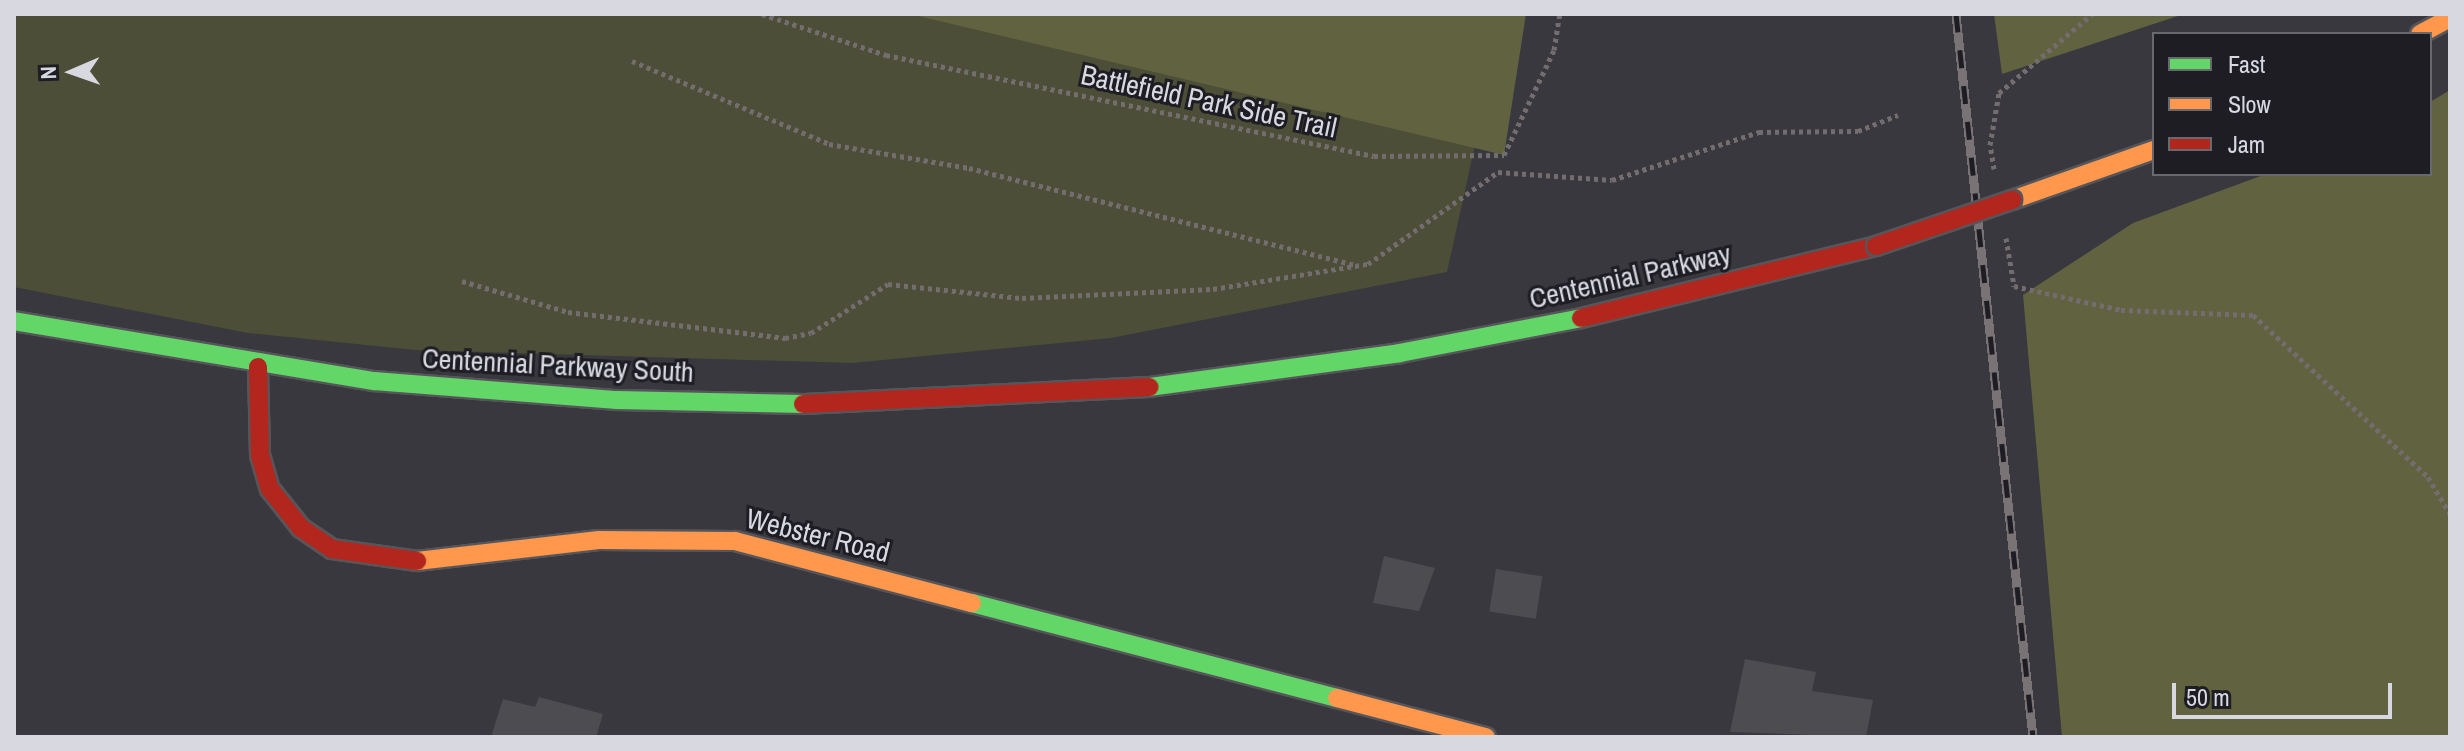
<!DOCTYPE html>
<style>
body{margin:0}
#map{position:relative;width:2464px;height:751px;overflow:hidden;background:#38383e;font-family:"Archivo Narrow",sans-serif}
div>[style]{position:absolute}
.green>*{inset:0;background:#4d4e37}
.forest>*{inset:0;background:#606240}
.building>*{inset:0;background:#4c4c51;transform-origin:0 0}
.path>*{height:5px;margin-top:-2.5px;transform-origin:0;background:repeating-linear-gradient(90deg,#746d70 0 4px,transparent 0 8px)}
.roads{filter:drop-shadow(2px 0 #56565a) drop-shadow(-2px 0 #56565a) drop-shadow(0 2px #56565a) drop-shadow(0 -2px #56565a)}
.fast>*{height:18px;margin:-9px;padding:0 9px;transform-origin:9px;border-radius:9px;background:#63d668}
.slow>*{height:18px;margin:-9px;padding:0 9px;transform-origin:9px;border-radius:9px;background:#ff974d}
.jam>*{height:18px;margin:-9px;padding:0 9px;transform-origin:9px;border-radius:9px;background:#b3261e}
.rail>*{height:9px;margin-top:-4.5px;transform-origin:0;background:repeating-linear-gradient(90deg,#1d1d23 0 18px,#797376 0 36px);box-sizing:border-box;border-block:2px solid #797376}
.bridges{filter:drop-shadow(2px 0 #56565a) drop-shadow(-2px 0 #56565a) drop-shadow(0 2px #56565a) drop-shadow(0 -2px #56565a)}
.jam-bridge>*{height:18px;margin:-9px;padding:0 9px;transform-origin:9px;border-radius:9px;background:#b3261e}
span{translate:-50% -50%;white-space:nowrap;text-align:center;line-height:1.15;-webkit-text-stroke:6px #1d1d23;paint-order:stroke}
.street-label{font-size:28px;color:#d8d8e0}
.frame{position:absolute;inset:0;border:16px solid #d8d8e0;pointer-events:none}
.legend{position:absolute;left:2152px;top:32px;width:280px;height:144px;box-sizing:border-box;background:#1d1d23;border:2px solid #68686f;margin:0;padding:10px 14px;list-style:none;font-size:24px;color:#d8d8e0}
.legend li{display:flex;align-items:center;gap:16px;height:40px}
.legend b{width:40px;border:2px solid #68686f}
.north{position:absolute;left:32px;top:32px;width:80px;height:80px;-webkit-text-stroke:6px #1d1d23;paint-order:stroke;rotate:268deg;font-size:22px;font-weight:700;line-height:32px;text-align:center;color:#d8d8e0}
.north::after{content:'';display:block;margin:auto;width:28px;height:36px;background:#d8d8e0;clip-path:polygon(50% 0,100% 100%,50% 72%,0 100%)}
.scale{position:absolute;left:2172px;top:683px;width:220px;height:36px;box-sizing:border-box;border:4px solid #d8d8e0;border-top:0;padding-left:10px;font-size:24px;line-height:28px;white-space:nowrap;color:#d8d8e0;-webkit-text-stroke:6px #1d1d23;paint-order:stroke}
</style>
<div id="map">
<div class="green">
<div style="clip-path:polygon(14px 14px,1504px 14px,1447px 272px,1111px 338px,852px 363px,415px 350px,248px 333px,14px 287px)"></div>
</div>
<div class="forest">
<div style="clip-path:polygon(910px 14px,1526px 14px,1504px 155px)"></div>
<div style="clip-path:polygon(1994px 14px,2184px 14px,2002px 74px)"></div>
<div style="clip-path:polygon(2450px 90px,2450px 737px,2062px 737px,2023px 295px,2133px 223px,2266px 174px,2430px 174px,2430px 102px)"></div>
</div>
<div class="building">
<div style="clip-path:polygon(1384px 556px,1435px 568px,1419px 611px,1373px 603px)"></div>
<div style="left:1496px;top:569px;width:47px;height:43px;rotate:9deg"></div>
<div style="clip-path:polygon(1745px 659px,1816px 672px,1812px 691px,1873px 700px,1866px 737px,1730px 732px)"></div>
<div style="clip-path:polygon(539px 697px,603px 714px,596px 737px,491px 737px,503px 699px,535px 707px)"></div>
</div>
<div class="path">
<div style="left:762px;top:14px;width:131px;rotate:18.3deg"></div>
<div style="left:886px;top:55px;width:498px;rotate:11.7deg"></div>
<div style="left:1374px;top:156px;width:130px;rotate:-0.4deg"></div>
<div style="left:1504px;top:155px;width:116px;rotate:-64.5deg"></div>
<div style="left:1554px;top:50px;width:36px;rotate:-81deg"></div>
<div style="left:632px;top:61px;width:214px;rotate:22.8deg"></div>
<div style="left:829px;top:144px;width:142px;rotate:9.7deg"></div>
<div style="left:969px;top:168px;width:397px;rotate:14.1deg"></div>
<div style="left:1994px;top:169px;width:24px;rotate:-99deg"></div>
<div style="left:1990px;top:145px;width:53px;rotate:-80.2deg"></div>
<div style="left:1999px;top:93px;width:122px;rotate:-40.3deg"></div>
<div style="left:2006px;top:238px;width:49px;rotate:80.5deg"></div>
<div style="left:2014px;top:286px;width:110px;rotate:12.6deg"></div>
<div style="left:2121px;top:310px;width:132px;rotate:2.2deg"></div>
<div style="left:2253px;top:315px;width:238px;rotate:42.8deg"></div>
<div style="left:2428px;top:477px;width:43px;rotate:59.3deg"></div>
<div style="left:462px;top:281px;width:110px;rotate:16.3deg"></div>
<div style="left:568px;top:312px;width:219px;rotate:6.8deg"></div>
<div style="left:785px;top:338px;width:26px;rotate:-11deg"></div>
<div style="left:811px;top:333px;width:91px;rotate:-32.5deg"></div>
<div style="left:888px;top:284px;width:135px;rotate:6deg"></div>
<div style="left:1022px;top:298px;width:191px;rotate:-2.7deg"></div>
<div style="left:1213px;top:289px;width:157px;rotate:-9.2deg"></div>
<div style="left:1368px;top:264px;width:159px;rotate:-35.3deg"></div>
<div style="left:1498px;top:172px;width:114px;rotate:4deg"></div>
<div style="left:1612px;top:180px;width:155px;rotate:-18.1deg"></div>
<div style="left:1759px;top:132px;width:99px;rotate:-0.6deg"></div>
<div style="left:1858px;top:131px;width:43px;rotate:-21.8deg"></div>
</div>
<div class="roads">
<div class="fast">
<div style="left:14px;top:321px;width:365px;rotate:9.5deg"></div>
<div style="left:374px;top:381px;width:244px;rotate:4.5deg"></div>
<div style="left:617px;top:400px;width:186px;rotate:1.2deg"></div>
<div style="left:1150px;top:387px;width:252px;rotate:-7.7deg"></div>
<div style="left:1400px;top:353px;width:184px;rotate:-10.9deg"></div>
<div style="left:972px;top:603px;width:377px;rotate:14.6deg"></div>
</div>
<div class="slow">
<div style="left:2420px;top:34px;width:34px;rotate:-28deg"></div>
<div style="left:2012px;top:200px;width:151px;rotate:-19.4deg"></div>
<div style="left:417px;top:561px;width:183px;rotate:-6.6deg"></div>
<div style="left:599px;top:540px;width:136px;rotate:0.4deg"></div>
<div style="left:735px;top:541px;width:245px;rotate:14.7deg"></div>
<div style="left:1337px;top:698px;width:154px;rotate:14.7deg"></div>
</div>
<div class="jam">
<div style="left:1581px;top:318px;width:304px;rotate:-13.7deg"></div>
<div style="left:258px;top:367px;width:88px;rotate:88.7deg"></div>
<div style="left:260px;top:455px;width:35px;rotate:74deg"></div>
<div style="left:270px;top:489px;width:50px;rotate:51.5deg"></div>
<div style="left:301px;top:528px;width:37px;rotate:34deg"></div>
<div style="left:332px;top:549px;width:86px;rotate:8deg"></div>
<div style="left:803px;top:404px;width:347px;rotate:-2.8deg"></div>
</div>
</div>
<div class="rail">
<div style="left:1956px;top:14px;width:727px;rotate:83.92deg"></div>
</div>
<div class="bridges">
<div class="jam-bridge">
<div style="left:1876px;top:246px;width:144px;rotate:-18.7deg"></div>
</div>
</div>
<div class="street-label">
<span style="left:1209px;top:101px;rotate:12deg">Battlefield Park Side Trail</span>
<span style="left:1630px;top:276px;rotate:-13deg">Centennial Parkway</span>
<span style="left:558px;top:365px;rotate:3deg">Centennial Parkway South</span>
<span style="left:818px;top:535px;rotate:14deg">Webster Road</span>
</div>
<div class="frame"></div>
<ul class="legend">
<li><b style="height:10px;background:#63d668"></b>Fast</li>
<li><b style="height:10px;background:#ff974d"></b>Slow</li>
<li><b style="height:10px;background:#b3261e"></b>Jam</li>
</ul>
<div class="north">N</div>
<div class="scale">50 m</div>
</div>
